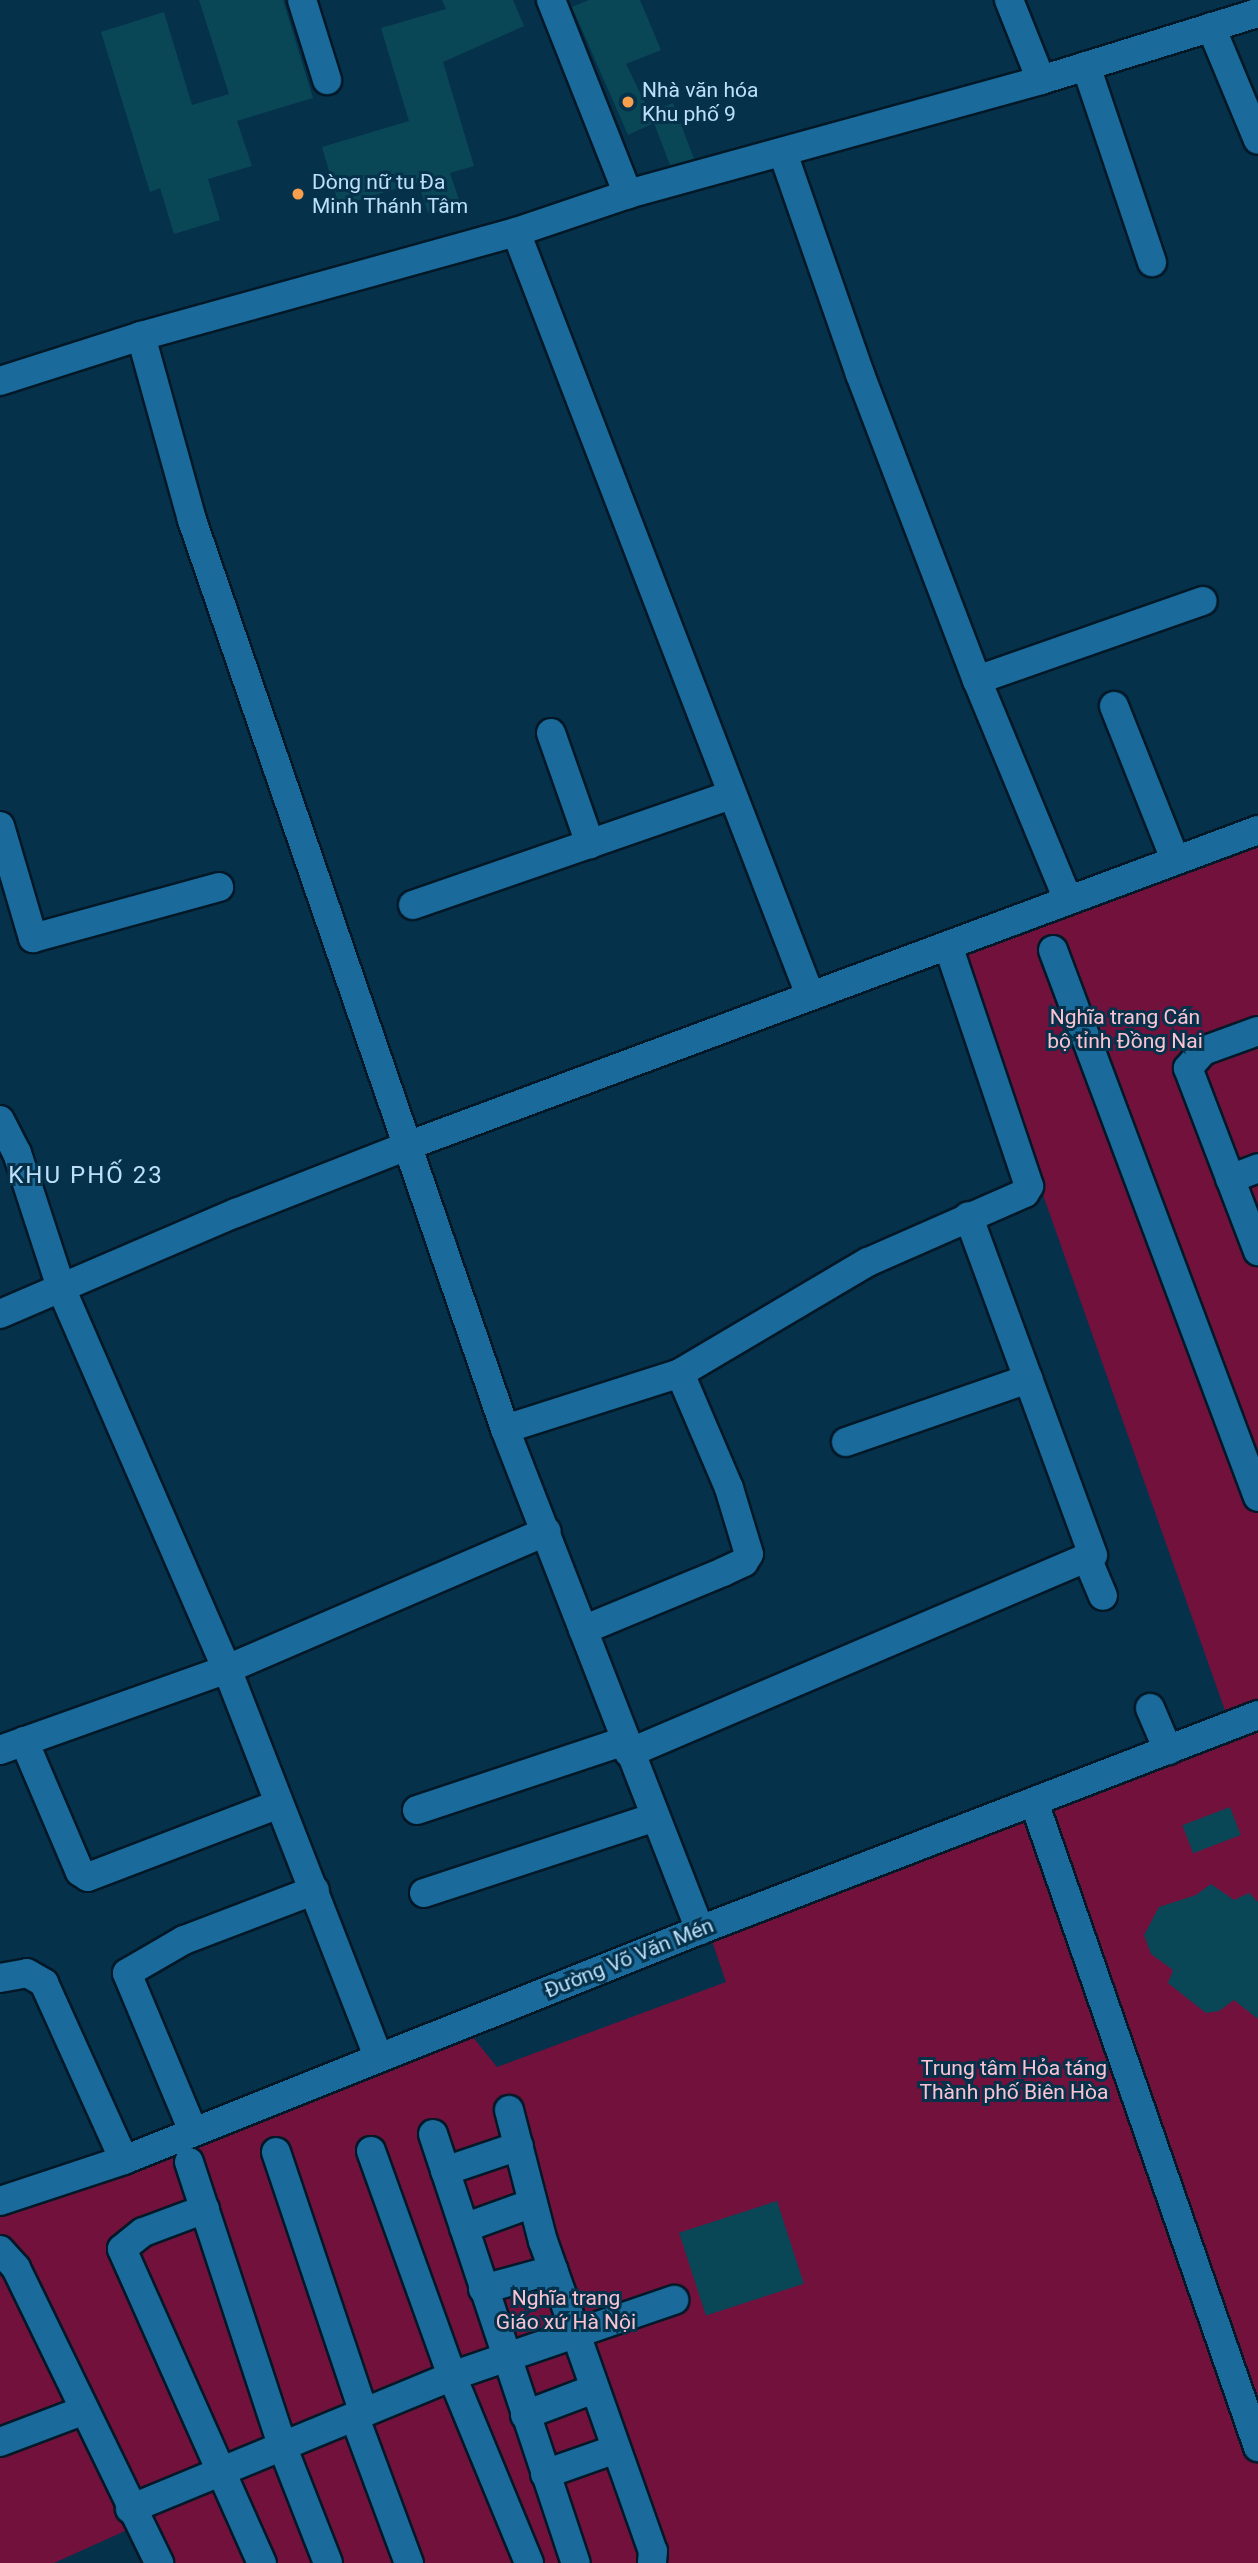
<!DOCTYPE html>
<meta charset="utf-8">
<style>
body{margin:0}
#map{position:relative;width:1258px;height:2563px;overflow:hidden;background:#06314a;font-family:Roboto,sans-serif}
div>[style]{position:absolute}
.green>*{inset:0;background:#72113c}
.building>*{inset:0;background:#094757;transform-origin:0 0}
.roads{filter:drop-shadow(2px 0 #021827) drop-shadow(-2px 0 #021827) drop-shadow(0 2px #021827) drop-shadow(0 -2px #021827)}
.minor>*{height:28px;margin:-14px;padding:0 14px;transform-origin:14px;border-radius:14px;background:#1a6b9b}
.dots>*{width:19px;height:19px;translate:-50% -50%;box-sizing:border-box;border:4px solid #06314a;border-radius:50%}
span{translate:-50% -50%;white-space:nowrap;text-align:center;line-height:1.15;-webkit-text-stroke:6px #06314a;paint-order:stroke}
.poi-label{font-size:21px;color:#bce0fb}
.left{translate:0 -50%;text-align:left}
.park-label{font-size:21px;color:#fbc3d2}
.street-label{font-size:21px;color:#bce0fb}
.quarter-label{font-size:24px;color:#bce0fb;letter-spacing:2px}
</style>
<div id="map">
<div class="green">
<div style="clip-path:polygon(1258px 840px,1258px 1707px,1228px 1719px,957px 951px)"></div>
<div style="clip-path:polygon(1258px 1723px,1258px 2563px,168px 2563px,145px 2522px,54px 2563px,0 2563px,0 2274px,23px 2264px,0 2239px,0 2210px,468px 2031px,497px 2067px,726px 1982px,710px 1935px)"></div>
</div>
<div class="building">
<div style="clip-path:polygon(199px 0,283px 0,313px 98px,237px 121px,252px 166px,208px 179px,220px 220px,174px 234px,160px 188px,150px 192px,101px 32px,164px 12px,192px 105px,229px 94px)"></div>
<div style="clip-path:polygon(442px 0,513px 0,524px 26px,443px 62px,474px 166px,450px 173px,460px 203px,428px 213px,418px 182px,339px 206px,322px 147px,409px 121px,381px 28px,446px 9px)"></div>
<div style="clip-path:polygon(589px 0,640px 0,661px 50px,626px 64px,650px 113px,673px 103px,694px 159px,670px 165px,654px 123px,628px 135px,572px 7px)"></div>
<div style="left:1230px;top:1807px;width:30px;height:51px;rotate:69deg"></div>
<div style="clip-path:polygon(1211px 1884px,1234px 1900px,1249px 1893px,1258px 1902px,1258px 2019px,1234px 2000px,1219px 2011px,1206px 2013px,1168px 1983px,1173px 1970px,1151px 1954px,1144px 1935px,1159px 1907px,1196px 1895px)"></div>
<div style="left:777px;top:2201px;width:87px;height:103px;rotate:72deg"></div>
</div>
<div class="roads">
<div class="minor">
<div style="left:302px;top:0;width:84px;rotate:72.6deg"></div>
<div style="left:551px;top:0;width:209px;rotate:68.4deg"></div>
<div style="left:1009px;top:0;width:86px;rotate:68.2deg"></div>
<div style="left:1211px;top:27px;width:122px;rotate:67.4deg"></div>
<div style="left:1086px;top:66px;width:207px;rotate:71.4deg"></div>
<div style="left:783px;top:153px;width:234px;rotate:70.8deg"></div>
<div style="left:860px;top:374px;width:328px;rotate:69.1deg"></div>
<div style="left:977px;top:680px;width:235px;rotate:67.5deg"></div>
<div style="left:516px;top:232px;width:818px;rotate:68.93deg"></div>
<div style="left:141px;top:336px;width:191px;rotate:74.5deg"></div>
<div style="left:192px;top:520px;width:961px;rotate:71deg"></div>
<div style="left:505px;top:1429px;width:538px;rotate:68.73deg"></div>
<div style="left:0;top:381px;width:148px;rotate:-17.7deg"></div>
<div style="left:141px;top:336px;width:389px;rotate:-15.5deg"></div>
<div style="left:516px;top:232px;width:118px;rotate:-18.7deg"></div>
<div style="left:628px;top:194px;width:428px;rotate:-15.4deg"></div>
<div style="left:1041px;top:80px;width:227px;rotate:-17.2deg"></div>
<div style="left:977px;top:680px;width:239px;rotate:-19.3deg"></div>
<div style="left:1114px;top:706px;width:165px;rotate:68.3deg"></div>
<div style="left:551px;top:733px;width:118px;rotate:70.6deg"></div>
<div style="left:0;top:826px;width:117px;rotate:73.6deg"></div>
<div style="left:33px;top:938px;width:193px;rotate:-15.3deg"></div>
<div style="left:413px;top:905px;width:336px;rotate:-19.1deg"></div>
<div style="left:1053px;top:950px;width:584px;rotate:69.46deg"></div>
<div style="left:1258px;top:1031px;width:59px;rotate:160deg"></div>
<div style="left:1203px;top:1051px;width:23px;rotate:131deg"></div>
<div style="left:1188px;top:1068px;width:196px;rotate:69.1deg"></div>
<div style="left:0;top:1120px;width:37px;rotate:63deg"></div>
<div style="left:17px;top:1153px;width:142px;rotate:71.9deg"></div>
<div style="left:61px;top:1288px;width:416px;rotate:66.5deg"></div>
<div style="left:227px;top:1669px;width:416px;rotate:68.7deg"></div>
<div style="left:1230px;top:1179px;width:30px;rotate:-21deg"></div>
<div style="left:0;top:1314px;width:257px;rotate:-23.2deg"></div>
<div style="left:236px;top:1213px;width:184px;rotate:-21.4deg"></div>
<div style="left:407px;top:1146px;width:908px;rotate:-20.37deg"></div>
<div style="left:505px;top:1429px;width:184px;rotate:-17.7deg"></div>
<div style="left:680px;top:1373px;width:218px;rotate:-30.6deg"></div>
<div style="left:868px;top:1262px;width:171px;rotate:-23.7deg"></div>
<div style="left:1025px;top:1193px;width:8px;rotate:-60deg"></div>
<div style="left:1029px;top:1186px;width:253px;rotate:-108.6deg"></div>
<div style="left:846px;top:1442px;width:193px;rotate:-19.1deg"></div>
<div style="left:1087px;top:1558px;width:41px;rotate:67.2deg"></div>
<div style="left:583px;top:1630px;width:152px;rotate:-22.5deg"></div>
<div style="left:723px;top:1572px;width:23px;rotate:-25deg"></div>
<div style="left:744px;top:1562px;width:9px;rotate:-58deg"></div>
<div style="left:749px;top:1554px;width:69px;rotate:-106.9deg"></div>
<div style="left:729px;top:1488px;width:125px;rotate:-113.1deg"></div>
<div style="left:1150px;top:1708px;width:46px;rotate:66.8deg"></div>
<div style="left:24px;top:1741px;width:142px;rotate:66.9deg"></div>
<div style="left:80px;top:1872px;width:9px;rotate:32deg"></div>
<div style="left:88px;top:1877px;width:202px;rotate:-20.9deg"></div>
<div style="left:0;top:1750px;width:241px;rotate:-19.6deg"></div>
<div style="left:227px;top:1669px;width:348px;rotate:-23.3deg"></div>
<div style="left:629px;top:1753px;width:504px;rotate:-23.11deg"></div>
<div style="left:1093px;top:1555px;width:361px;rotate:-110.2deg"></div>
<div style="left:1034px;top:1802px;width:683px;rotate:70.85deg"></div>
<div style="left:417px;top:1810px;width:219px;rotate:-18.4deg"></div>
<div style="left:424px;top:1893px;width:243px;rotate:-18.2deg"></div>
<div style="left:0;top:1978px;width:27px;rotate:-10deg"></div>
<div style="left:27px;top:1973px;width:20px;rotate:30deg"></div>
<div style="left:44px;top:1983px;width:194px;rotate:65.7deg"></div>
<div style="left:509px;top:2110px;width:135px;rotate:75.5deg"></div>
<div style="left:543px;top:2241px;width:329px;rotate:70.5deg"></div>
<div style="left:653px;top:2551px;width:12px;rotate:95deg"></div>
<div style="left:193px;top:2131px;width:171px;rotate:-112.7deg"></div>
<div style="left:127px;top:1973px;width:66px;rotate:-30.1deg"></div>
<div style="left:184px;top:1940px;width:140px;rotate:-20.9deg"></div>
<div style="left:433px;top:2134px;width:452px;rotate:71.6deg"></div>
<div style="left:371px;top:2151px;width:239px;rotate:70.2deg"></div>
<div style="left:452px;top:2376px;width:202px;rotate:67.6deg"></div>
<div style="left:276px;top:2152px;width:275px;rotate:71.4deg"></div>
<div style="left:189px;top:2162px;width:301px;rotate:71.8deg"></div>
<div style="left:283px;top:2448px;width:123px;rotate:68.6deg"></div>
<div style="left:445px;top:2171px;width:78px;rotate:-18.7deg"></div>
<div style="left:0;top:2201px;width:131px;rotate:-18.3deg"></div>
<div style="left:124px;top:2160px;width:620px;rotate:-21.77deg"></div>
<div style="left:700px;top:1930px;width:598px;rotate:-21.07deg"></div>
<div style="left:205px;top:2209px;width:66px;rotate:159.6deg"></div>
<div style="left:143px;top:2232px;width:27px;rotate:141deg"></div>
<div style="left:122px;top:2249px;width:344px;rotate:66deg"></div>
<div style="left:464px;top:2228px;width:73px;rotate:-19.9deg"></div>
<div style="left:0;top:2250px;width:24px;rotate:48deg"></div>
<div style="left:16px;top:2268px;width:328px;rotate:64.1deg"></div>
<div style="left:483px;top:2289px;width:73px;rotate:-15.2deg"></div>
<div style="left:525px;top:2415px;width:74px;rotate:-20.6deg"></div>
<div style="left:355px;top:2418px;width:155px;rotate:69.6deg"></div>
<div style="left:0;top:2442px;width:88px;rotate:-20.7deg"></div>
<div style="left:545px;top:2474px;width:75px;rotate:-19.4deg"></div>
<div style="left:130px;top:2509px;width:348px;rotate:-22.4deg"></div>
<div style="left:452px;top:2376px;width:235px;rotate:-18.9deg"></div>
</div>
</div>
<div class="dots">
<div style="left:628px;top:102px;background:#f99f4d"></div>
<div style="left:298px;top:194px;background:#f99f4d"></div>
</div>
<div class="poi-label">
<span class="left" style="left:642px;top:102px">Nhà văn hóa<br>Khu phố 9</span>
<span class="left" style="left:312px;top:194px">Dòng nữ tu Đa<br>Minh Thánh Tâm</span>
</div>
<div class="park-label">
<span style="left:1125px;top:1029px">Nghĩa trang Cán<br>bộ tỉnh Đồng Nai</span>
<span style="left:1014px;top:2080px">Trung tâm Hỏa táng<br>Thành phố Biên Hòa</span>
<span style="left:566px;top:2310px">Nghĩa trang<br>Giáo xứ Hà Nội</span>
</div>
<div class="street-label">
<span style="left:629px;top:1958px;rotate:-22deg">Đường Võ Văn Mén</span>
</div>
<div class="quarter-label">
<span style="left:86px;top:1176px">KHU PHỐ 23</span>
</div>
</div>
